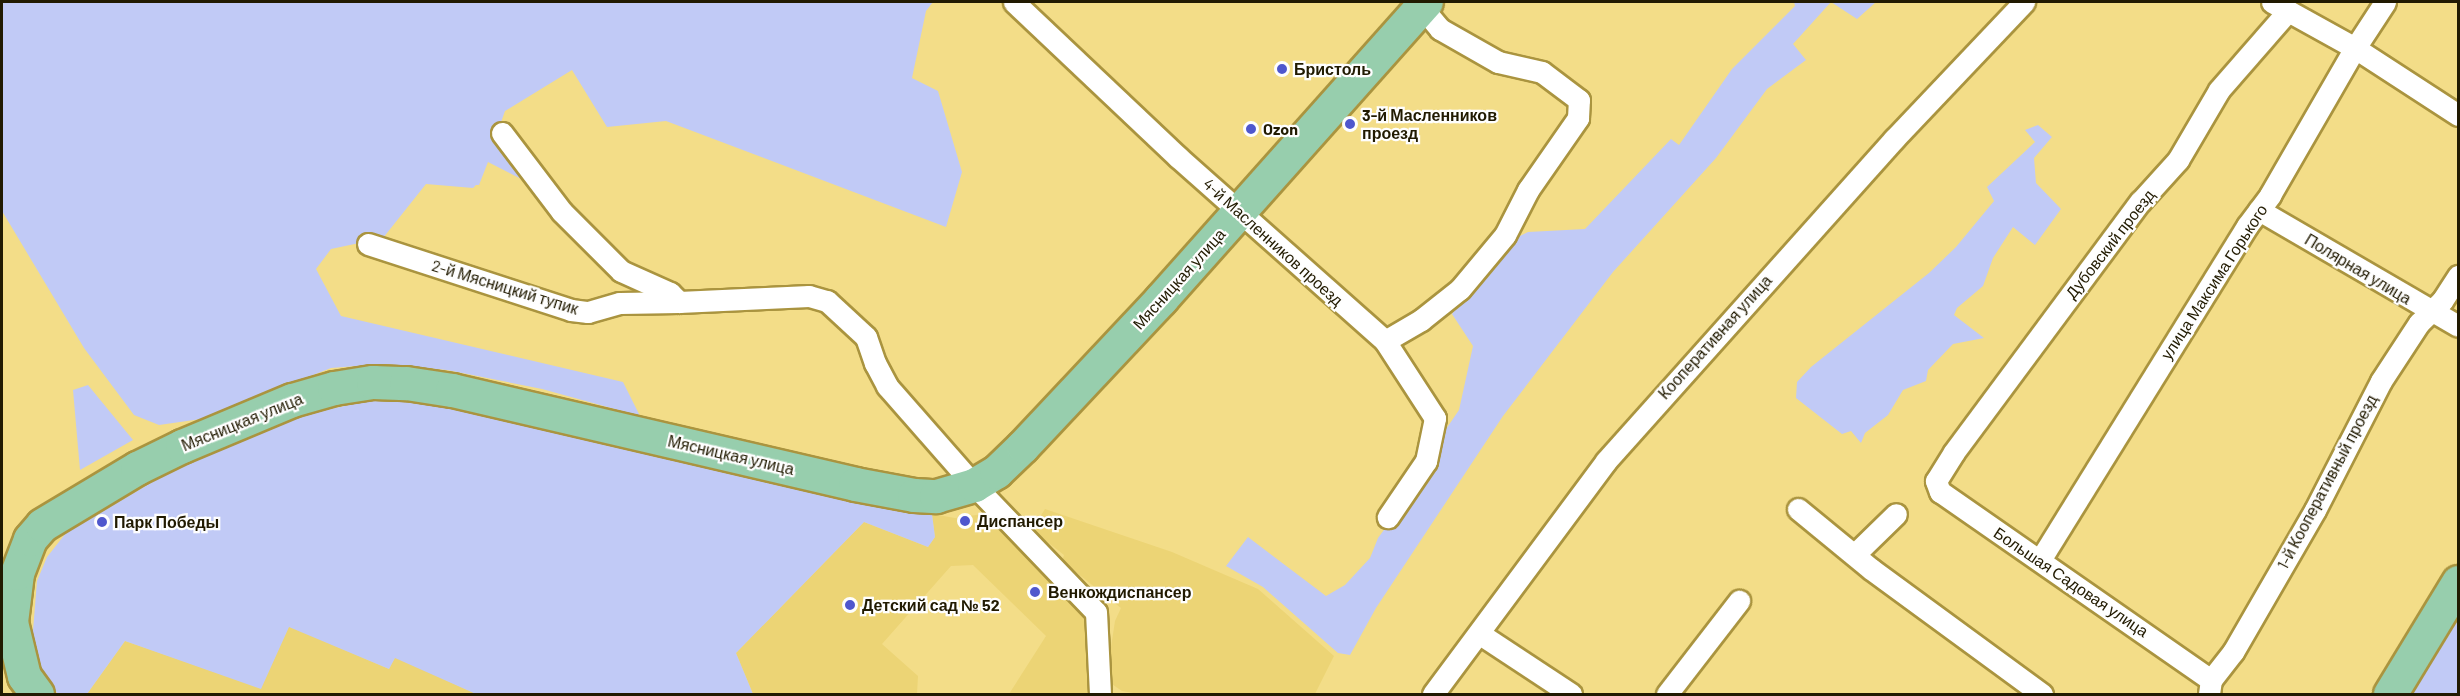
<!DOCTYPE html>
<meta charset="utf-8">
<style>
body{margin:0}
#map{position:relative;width:2460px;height:696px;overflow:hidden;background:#f3dd88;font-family:Barlow,sans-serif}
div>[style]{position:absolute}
.built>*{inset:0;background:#ecd475}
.green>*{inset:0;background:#c1caf6}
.roads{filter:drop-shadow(2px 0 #aa943f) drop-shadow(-2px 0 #aa943f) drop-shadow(0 2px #aa943f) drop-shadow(0 -2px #aa943f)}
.street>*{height:21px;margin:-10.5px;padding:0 10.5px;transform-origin:10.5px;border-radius:10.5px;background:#fff}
.primary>*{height:33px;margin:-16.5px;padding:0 16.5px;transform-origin:16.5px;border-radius:16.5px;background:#97cead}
.dots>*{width:16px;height:16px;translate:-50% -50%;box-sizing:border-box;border:3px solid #fefefe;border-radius:50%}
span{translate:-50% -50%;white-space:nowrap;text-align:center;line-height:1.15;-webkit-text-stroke:4.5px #fefefe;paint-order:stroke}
.poi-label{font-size:16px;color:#211a01;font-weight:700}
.left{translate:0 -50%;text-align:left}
.street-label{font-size:16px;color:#211a01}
.frame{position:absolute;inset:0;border:3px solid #211a01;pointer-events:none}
</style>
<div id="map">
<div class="built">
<div style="clip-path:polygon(1045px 509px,1172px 552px,1258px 589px,1334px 656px,1315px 694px,1139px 694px,1122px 691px,1106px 680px,1115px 621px,1121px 608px,1062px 561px,1064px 555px,1032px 530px)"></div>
<div style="clip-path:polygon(932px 514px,955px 518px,983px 514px,994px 517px,1093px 619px,1091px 694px,1009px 694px,1046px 636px,973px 565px,951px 566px,882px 644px,918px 676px,917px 694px,753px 694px,736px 653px,864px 522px,928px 547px,935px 537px)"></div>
<div style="clip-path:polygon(289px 626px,389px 669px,395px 657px,476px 694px,87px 694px,125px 641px,261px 688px)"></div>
</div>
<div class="green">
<div style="clip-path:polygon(2px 2px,933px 2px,926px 11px,912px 78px,938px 91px,962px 172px,946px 227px,666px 121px,607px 127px,572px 70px,505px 111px,494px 142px,527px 182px,488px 162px,479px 185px,476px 185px,473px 188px,426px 184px,383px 238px,331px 249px,316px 269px,341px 316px,623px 382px,640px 416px,542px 389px,447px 370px,383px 364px,331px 368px,201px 419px,159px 425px,134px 415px,84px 348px,2px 211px)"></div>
<div style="clip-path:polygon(1794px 2px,1876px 2px,1857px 19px,1831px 2px,1793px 44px,1806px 60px,1767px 89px,1716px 158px,1613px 272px,1503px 416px,1376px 608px,1350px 655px,1338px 653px,1263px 587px,1226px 566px,1248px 537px,1326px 596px,1345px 585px,1370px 558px,1378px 538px,1417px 485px,1436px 454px,1444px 432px,1459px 410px,1473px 346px,1452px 314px,1506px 243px,1528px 232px,1585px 229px,1671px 139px,1679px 145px,1732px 69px,1795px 6px)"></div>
<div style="clip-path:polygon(2038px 125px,2052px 137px,2034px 158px,2036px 183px,2061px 209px,2035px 245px,2013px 227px,1993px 258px,1983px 286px,1957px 308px,1954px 315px,1984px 338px,1953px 344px,1928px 370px,1926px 381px,1903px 390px,1888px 415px,1865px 433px,1861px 443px,1851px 431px,1842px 434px,1796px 398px,1797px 382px,1811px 367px,1929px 273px,1956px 247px,1994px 201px,1987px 187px,2035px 142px,2025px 130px)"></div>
<div style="clip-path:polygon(88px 385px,133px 440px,80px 470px,73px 390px)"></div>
<div style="clip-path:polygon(406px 399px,450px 405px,851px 500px,914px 514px,932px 514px,935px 537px,928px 547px,864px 522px,736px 653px,753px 694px,476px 694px,395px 658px,389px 669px,289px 627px,261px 689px,125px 641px,87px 694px,58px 694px,40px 674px,32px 643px,37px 581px,47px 557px,66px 533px,154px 481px,201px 457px,268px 429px,316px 412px,373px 400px)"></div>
<div style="clip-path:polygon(2458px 604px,2458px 694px,2403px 694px)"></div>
</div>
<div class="roads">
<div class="street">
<div style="left:1014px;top:2px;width:226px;rotate:43.4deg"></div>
<div style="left:1178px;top:157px;width:277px;rotate:41.6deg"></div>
<div style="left:1385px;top:341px;width:92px;rotate:57deg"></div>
<div style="left:1435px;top:418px;width:44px;rotate:101.8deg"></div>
<div style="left:1426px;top:461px;width:68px;rotate:124.2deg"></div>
<div style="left:2272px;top:2px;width:95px;rotate:29deg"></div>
<div style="left:2355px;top:48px;width:123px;rotate:33deg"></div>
<div style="left:502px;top:133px;width:99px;rotate:52.8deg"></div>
<div style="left:562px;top:212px;width:83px;rotate:45deg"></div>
<div style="left:621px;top:271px;width:54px;rotate:24.2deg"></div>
<div style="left:670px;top:293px;width:13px;rotate:45deg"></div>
<div style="left:679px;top:302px;width:130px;rotate:-2.6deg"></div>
<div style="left:809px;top:296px;width:19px;rotate:16deg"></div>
<div style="left:827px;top:301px;width:53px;rotate:42.7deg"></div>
<div style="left:866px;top:337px;width:28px;rotate:71deg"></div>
<div style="left:875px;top:363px;width:26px;rotate:62deg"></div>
<div style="left:887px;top:386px;width:132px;rotate:48.7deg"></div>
<div style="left:974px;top:485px;width:176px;rotate:46.2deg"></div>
<div style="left:1096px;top:612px;width:82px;rotate:87.2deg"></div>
<div style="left:2259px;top:210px;width:230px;rotate:30.2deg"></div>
<div style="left:368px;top:244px;width:213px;rotate:18deg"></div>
<div style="left:571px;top:310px;width:17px;rotate:7deg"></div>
<div style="left:588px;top:312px;width:33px;rotate:-16deg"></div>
<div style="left:620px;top:303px;width:59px;rotate:-1deg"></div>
<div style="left:1385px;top:341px;width:42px;rotate:-30.3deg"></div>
<div style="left:1421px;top:320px;width:50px;rotate:-38.5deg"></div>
<div style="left:1460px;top:289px;width:70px;rotate:-50.2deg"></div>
<div style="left:1505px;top:235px;width:51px;rotate:-62.9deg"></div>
<div style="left:1528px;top:190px;width:88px;rotate:-55.2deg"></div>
<div style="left:1578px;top:118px;width:18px;rotate:-87deg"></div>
<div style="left:1579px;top:100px;width:46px;rotate:-142.9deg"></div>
<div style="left:1542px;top:72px;width:45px;rotate:-167.2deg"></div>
<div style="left:1498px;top:62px;width:67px;rotate:-150.4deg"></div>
<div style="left:1440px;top:29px;width:30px;rotate:-130deg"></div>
<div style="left:1798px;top:509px;width:94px;rotate:39.4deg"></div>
<div style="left:1871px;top:569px;width:212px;rotate:36.2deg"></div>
<div style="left:1855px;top:554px;width:57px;rotate:-44.3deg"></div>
<div style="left:2040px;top:560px;width:393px;rotate:-58.2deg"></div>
<div style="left:2247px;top:226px;width:39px;rotate:-53deg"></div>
<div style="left:2270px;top:195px;width:170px;rotate:-60deg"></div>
<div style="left:2355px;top:48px;width:55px;rotate:-56.9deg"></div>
<div style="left:1480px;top:634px;width:109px;rotate:33.4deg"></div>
<div style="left:2211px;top:680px;width:330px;rotate:-145.2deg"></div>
<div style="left:1940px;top:492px;width:12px;rotate:-110deg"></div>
<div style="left:1936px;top:481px;width:34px;rotate:-58deg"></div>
<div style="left:1954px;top:452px;width:312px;rotate:-53.4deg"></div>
<div style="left:2140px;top:202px;width:57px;rotate:-47.9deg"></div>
<div style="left:2178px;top:160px;width:81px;rotate:-59.6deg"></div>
<div style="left:2219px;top:90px;width:105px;rotate:-48.9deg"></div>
<div style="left:1433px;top:694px;width:290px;rotate:-53.4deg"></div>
<div style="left:1606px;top:461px;width:432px;rotate:-48.2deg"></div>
<div style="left:1894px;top:139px;width:189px;rotate:-46.5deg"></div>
<div style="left:1667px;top:694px;width:118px;rotate:-52.3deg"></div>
<div style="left:2209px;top:694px;width:14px;rotate:-82deg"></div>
<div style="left:2211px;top:680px;width:36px;rotate:-52deg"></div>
<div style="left:2233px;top:652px;width:164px;rotate:-60deg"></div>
<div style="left:2315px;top:510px;width:145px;rotate:-62.9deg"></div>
<div style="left:2381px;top:381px;width:69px;rotate:-56.8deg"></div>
<div style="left:2419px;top:323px;width:32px;rotate:-44deg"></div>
<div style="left:2442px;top:301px;width:30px;rotate:-57deg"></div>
</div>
<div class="primary">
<div style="left:37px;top:694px;width:22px;rotate:-126deg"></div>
<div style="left:24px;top:676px;width:56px;rotate:-103.5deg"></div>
<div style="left:11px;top:622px;width:49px;rotate:-83deg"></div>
<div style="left:17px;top:573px;width:36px;rotate:-69deg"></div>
<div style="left:30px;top:539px;width:18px;rotate:-49deg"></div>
<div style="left:42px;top:525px;width:111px;rotate:-31deg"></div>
<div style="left:137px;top:468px;width:50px;rotate:-26.1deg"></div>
<div style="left:182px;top:446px;width:119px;rotate:-22.7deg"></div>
<div style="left:292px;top:400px;width:44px;rotate:-15.9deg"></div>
<div style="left:334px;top:388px;width:39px;rotate:-9deg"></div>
<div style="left:373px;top:382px;width:33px;rotate:2deg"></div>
<div style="left:406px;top:383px;width:47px;rotate:8.7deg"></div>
<div style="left:452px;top:390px;width:414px;rotate:13.1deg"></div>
<div style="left:855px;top:484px;width:60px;rotate:10.6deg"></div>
<div style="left:914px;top:495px;width:22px;rotate:3deg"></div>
<div style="left:936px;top:496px;width:40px;rotate:-16deg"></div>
<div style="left:974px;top:485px;width:26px;rotate:-31deg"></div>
<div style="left:996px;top:472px;width:37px;rotate:-44deg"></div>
<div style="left:1023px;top:446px;width:202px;rotate:-46.8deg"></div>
<div style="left:1161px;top:299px;width:398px;rotate:-48.3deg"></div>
<div style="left:2390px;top:694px;width:131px;rotate:-58.7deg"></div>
</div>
</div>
<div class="dots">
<div style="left:1282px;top:69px;background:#4f57cd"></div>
<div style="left:1350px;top:124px;background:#4f57cd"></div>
<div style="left:1251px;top:129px;background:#4f57cd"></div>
<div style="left:965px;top:521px;background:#4f57cd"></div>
<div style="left:102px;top:522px;background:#4f57cd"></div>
<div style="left:1035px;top:592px;background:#4f57cd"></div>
<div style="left:850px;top:605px;background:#4f57cd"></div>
</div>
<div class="poi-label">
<span class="left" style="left:1294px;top:69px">Бристоль</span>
<span class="left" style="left:1362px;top:124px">3-й Масленников<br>проезд</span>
<span class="left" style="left:1263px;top:129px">Ozon</span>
<span class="left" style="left:977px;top:521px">Диспансер</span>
<span class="left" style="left:114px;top:522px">Парк Победы</span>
<span class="left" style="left:1048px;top:592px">Венкождиспансер</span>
<span class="left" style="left:862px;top:605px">Детский сад № 52</span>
</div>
<div class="street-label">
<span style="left:1273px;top:242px;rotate:42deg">4-й Масленников проезд</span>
<span style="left:2110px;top:244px;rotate:-52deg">Дубовский проезд</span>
<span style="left:2358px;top:269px;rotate:31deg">Полярная улица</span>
<span style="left:1179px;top:279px;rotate:-48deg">Мясницкая улица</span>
<span style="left:2214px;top:282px;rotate:-57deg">улица Максима Горького</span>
<span style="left:505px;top:287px;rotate:17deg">2-й Мясницкий тупик</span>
<span style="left:1715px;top:337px;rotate:-48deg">Кооперативная улица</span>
<span style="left:242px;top:422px;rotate:-22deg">Мясницкая улица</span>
<span style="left:731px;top:455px;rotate:13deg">Мясницкая улица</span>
<span style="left:2327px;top:482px;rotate:-62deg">1-й Кооперативный проезд</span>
<span style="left:2071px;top:582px;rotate:34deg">Большая Садовая улица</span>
</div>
<div class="frame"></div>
</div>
